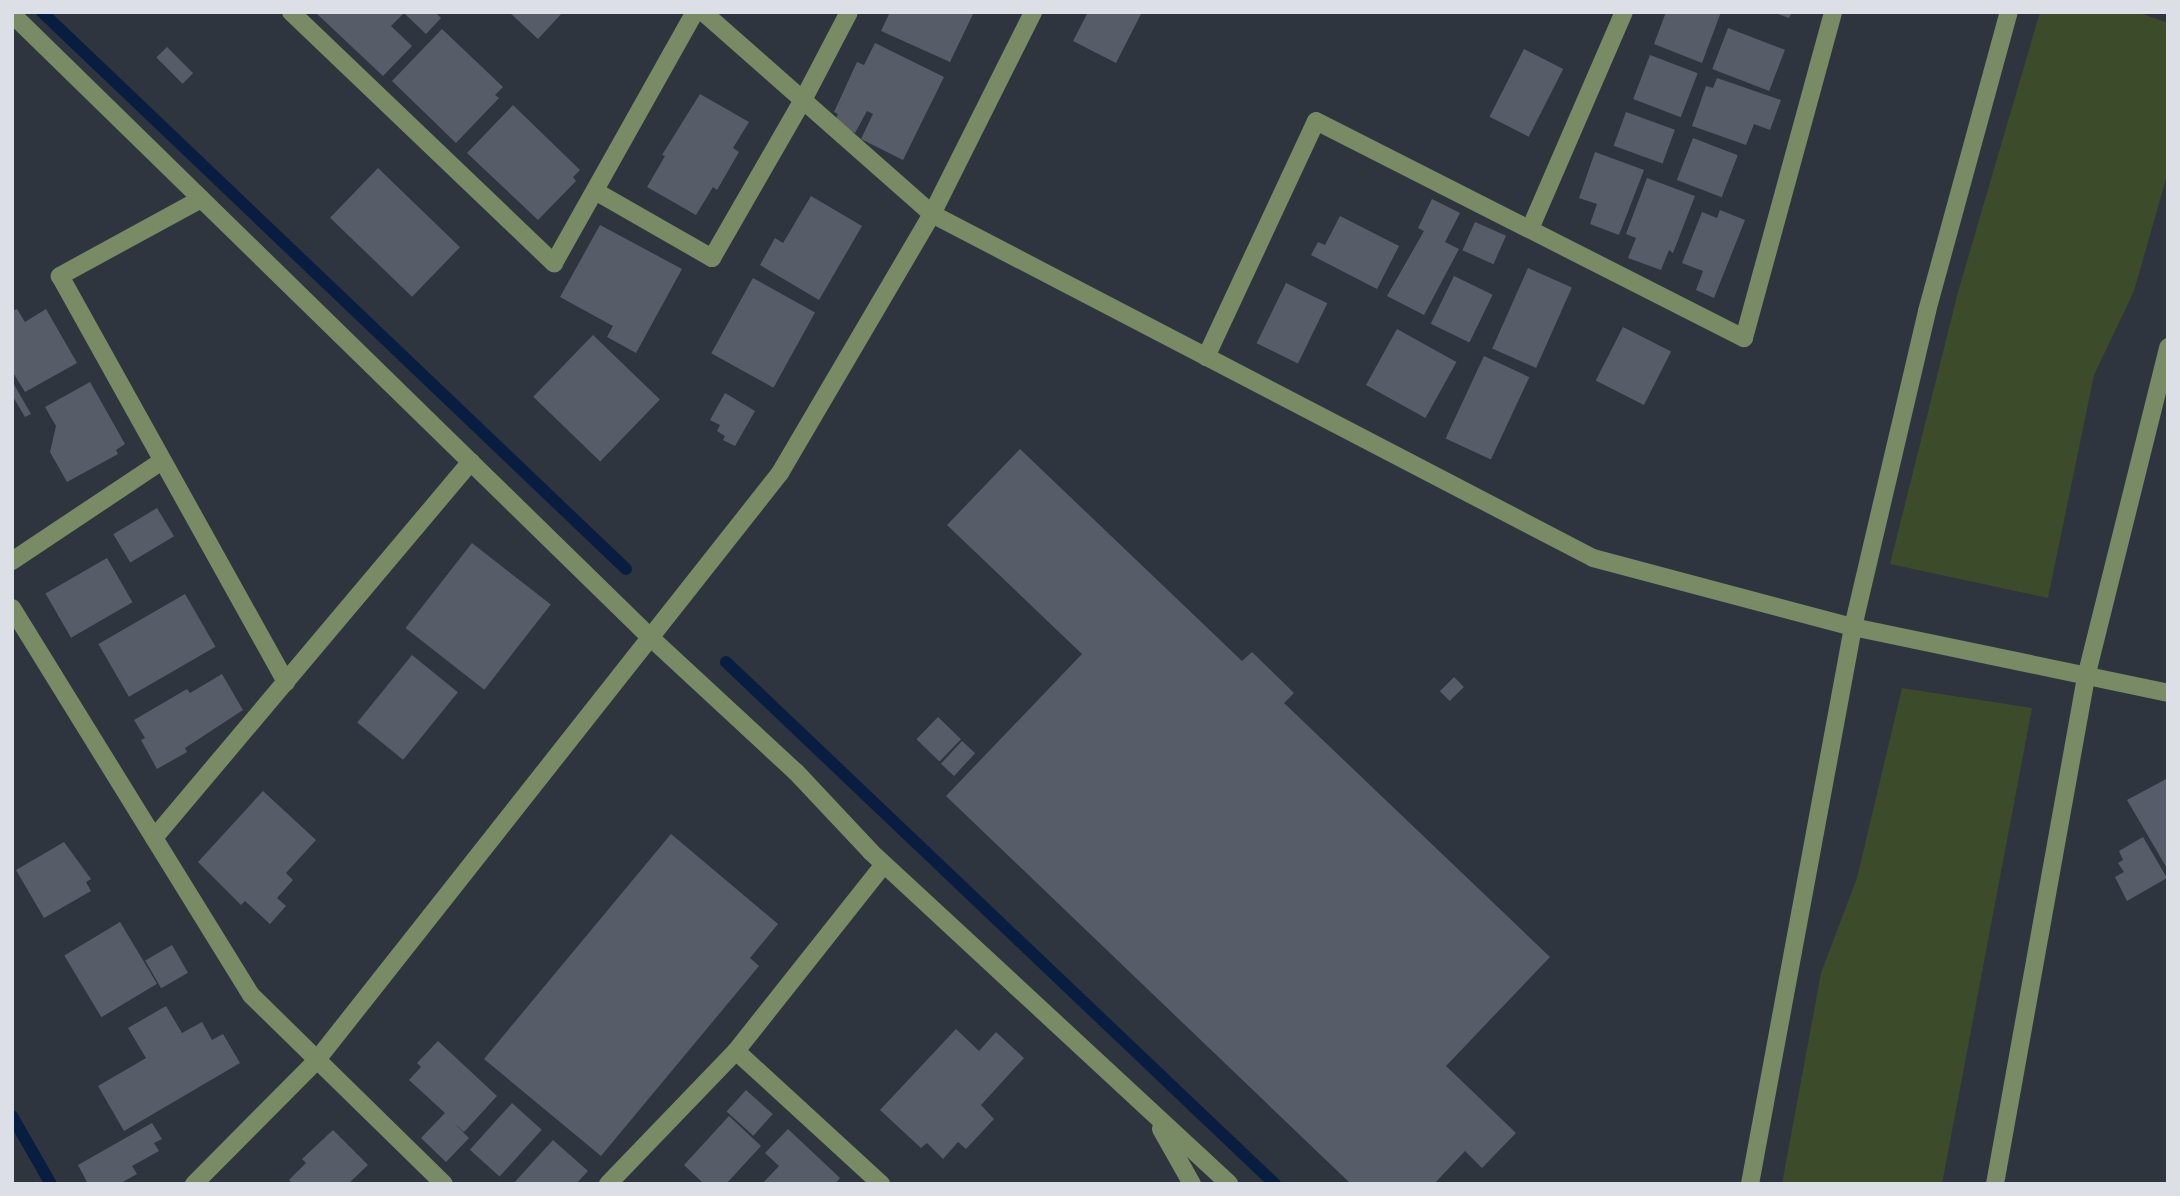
<!DOCTYPE html>
<style>
body{margin:0}
#map{position:relative;width:2180px;height:1196px;overflow:hidden;background:#2e353e;font-family:"Alegreya Sans",sans-serif}
div>[style]{position:absolute}
.green>*{inset:0;background:#3c4b2a}
.stream>*{height:12px;margin:-6px;padding:0 6px;transform-origin:6px;border-radius:6px;background:#081e40}
.building>*{inset:0;background:#565d68;transform-origin:0 0}
.minor>*{height:18px;margin:-9px;padding:0 9px;transform-origin:9px;border-radius:9px;background:#788b65}
span{translate:-50% -50%;white-space:nowrap;text-align:center;line-height:1.15;-webkit-text-stroke:5px #2e353e;paint-order:stroke}
.frame{position:absolute;inset:0;border:14px solid #dce0e6;pointer-events:none}
</style>
<div id="map">
<div class="green">
<div style="clip-path:polygon(2040px 12px,2137px 12px,2168px 23px,2168px 172px,2134px 291px,2094px 375px,2048px 598px,1890px 564px,1958px 292px)"></div>
<div style="clip-path:polygon(1902px 688px,2032px 708px,1942px 1184px,1782px 1184px,1821px 973px,1857px 878px)"></div>
</div>
<div class="stream">
<div style="left:42px;top:12px;width:807px;rotate:43.64deg"></div>
<div style="left:726px;top:662px;width:758px;rotate:43.56deg"></div>
<div style="left:12px;top:1116px;width:78px;rotate:60.2deg"></div>
</div>
<div class="building">
<div style="clip-path:polygon(315px 12px,435px 12px,441px 18px,426px 34px,404px 13px,391px 26px,412px 46px,383px 76px)"></div>
<div style="clip-path:polygon(509px 12px,563px 12px,538px 39px)"></div>
<div style="clip-path:polygon(890px 12px,974px 12px,950px 62px,881px 31px)"></div>
<div style="clip-path:polygon(1088px 12px,1142px 12px,1116px 63px,1073px 41px)"></div>
<div style="clip-path:polygon(1666px 12px,1721px 12px,1702px 63px,1654px 44px)"></div>
<div style="clip-path:polygon(1773px 12px,1792px 12px,1789px 18px)"></div>
<div style="left:1728px;top:28px;width:61px;height:44px;rotate:21deg"></div>
<div style="clip-path:polygon(442px 29px,503px 87px,495px 95px,499px 98px,456px 143px,392px 81px)"></div>
<div style="clip-path:polygon(875px 43px,944px 77px,903px 160px,861px 139px,873px 114px,867px 111px,855px 133px,834px 123px,838px 114px,834px 112px,857px 62px,864px 65px)"></div>
<div style="left:167px;top:47px;width:37px;height:15px;rotate:45deg"></div>
<div style="left:1524px;top:49px;width:44px;height:76px;rotate:27deg"></div>
<div style="left:1650px;top:55px;width:51px;height:47px;rotate:21deg"></div>
<div style="clip-path:polygon(1717px 78px,1781px 100px,1770px 130px,1754px 124px,1746px 145px,1692px 126px,1706px 86px,1713px 88px)"></div>
<div style="clip-path:polygon(700px 94px,749px 122px,733px 148px,739px 152px,717px 190px,713px 187px,696px 215px,647px 187px,665px 156px,662px 155px)"></div>
<div style="clip-path:polygon(513px 105px,580px 170px,573px 177px,576px 181px,538px 220px,467px 153px)"></div>
<div style="left:1626px;top:112px;width:52px;height:36px;rotate:20deg"></div>
<div style="left:1693px;top:138px;width:48px;height:45px;rotate:21deg"></div>
<div style="clip-path:polygon(1595px 152px,1644px 170px,1619px 235px,1590px 224px,1597px 204px,1579px 198px)"></div>
<div style="left:378px;top:168px;width:114px;height:69px;rotate:44deg"></div>
<div style="clip-path:polygon(1647px 178px,1695px 196px,1673px 253px,1669px 250px,1661px 270px,1628px 258px,1636px 238px,1626px 234px)"></div>
<div style="clip-path:polygon(811px 196px,862px 226px,819px 300px,760px 265px,775px 238px,783px 243px)"></div>
<div style="clip-path:polygon(1432px 199px,1460px 213px,1445px 242px,1459px 249px,1424px 315px,1387px 296px,1424px 231px,1418px 228px)"></div>
<div style="clip-path:polygon(1720px 210px,1745px 220px,1714px 298px,1696px 290px,1703px 271px,1682px 263px,1702px 212px,1717px 218px)"></div>
<div style="clip-path:polygon(1340px 216px,1399px 246px,1377px 289px,1311px 255px,1318px 242px,1325px 245px)"></div>
<div style="left:1475px;top:222px;width:34px;height:31px;rotate:24deg"></div>
<div style="clip-path:polygon(600px 225px,682px 269px,636px 353px,607px 337px,613px 326px,560px 297px)"></div>
<div style="left:1528px;top:268px;width:48px;height:88px;rotate:24deg"></div>
<div style="left:1454px;top:276px;width:43px;height:53px;rotate:26deg"></div>
<div style="left:753px;top:278px;width:71px;height:86px;rotate:29deg"></div>
<div style="left:1286px;top:283px;width:46px;height:67px;rotate:26deg"></div>
<div style="clip-path:polygon(17px 309px,25px 322px,46px 309px,77px 363px,25px 392px,12px 371px,12px 311px)"></div>
<div style="left:1623px;top:327px;width:54px;height:60px;rotate:27deg"></div>
<div style="left:1397px;top:329px;width:68px;height:64px;rotate:29deg"></div>
<div style="left:593px;top:335px;width:93px;height:86px;rotate:44deg"></div>
<div style="left:1484px;top:356px;width:50px;height:91px;rotate:25deg"></div>
<div style="clip-path:polygon(12px 381px,31px 414px,25px 417px,12px 395px)"></div>
<div style="clip-path:polygon(90px 382px,125px 444px,116px 450px,118px 454px,67px 482px,50px 452px,56px 426px,45px 407px)"></div>
<div style="clip-path:polygon(725px 393px,755px 411px,735px 446px,723px 440px,725px 436px,717px 431px,720px 425px,710px 420px)"></div>
<div style="clip-path:polygon(1020px 449px,1242px 661px,1252px 652px,1294px 693px,1284px 703px,1550px 957px,1446px 1066px,1516px 1133px,1482px 1168px,1465px 1151px,1434px 1184px,1351px 1184px,946px 796px,1082px 654px,947px 525px)"></div>
<div style="left:157px;top:508px;width:33px;height:51px;rotate:59deg"></div>
<div style="left:472px;top:543px;width:100px;height:108px;rotate:38deg"></div>
<div style="left:107px;top:558px;width:51px;height:71px;rotate:60deg"></div>
<div style="left:185px;top:594px;width:61px;height:100px;rotate:60deg"></div>
<div style="left:412px;top:655px;width:59px;height:87px;rotate:39deg"></div>
<div style="clip-path:polygon(222px 674px,243px 710px,185px 748px,187px 752px,157px 769px,141px 740px,145px 738px,134px 720px,187px 689px,190px 693px)"></div>
<div style="left:1454px;top:677px;width:14px;height:20px;rotate:45deg"></div>
<div style="left:938px;top:717px;width:32px;height:31px;rotate:44deg"></div>
<div style="left:962px;top:741px;width:18px;height:31px;rotate:43deg"></div>
<div style="clip-path:polygon(2168px 778px,2168px 870px,2127px 800px)"></div>
<div style="clip-path:polygon(263px 791px,316px 840px,286px 873px,293px 880px,277px 898px,286px 906px,270px 924px,245px 901px,241px 905px,198px 862px)"></div>
<div style="clip-path:polygon(671px 834px,778px 924px,750px 958px,759px 966px,601px 1156px,484px 1059px)"></div>
<div style="clip-path:polygon(2143px 837px,2167px 878px,2127px 901px,2115px 877px,2124px 872px,2118px 863px,2123px 860px,2119px 851px)"></div>
<div style="clip-path:polygon(64px 842px,91px 879px,86px 882px,91px 891px,44px 918px,16px 870px)"></div>
<div style="left:120px;top:922px;width:72px;height:65px;rotate:59deg"></div>
<div style="left:172px;top:945px;width:32px;height:31px;rotate:60deg"></div>
<div style="clip-path:polygon(166px 1006px,182px 1033px,202px 1022px,212px 1040px,223px 1034px,240px 1063px,124px 1131px,98px 1086px,146px 1058px,128px 1028px)"></div>
<div style="clip-path:polygon(956px 1029px,979px 1051px,996px 1032px,1024px 1058px,981px 1105px,994px 1119px,966px 1149px,958px 1142px,943px 1159px,927px 1143px,921px 1148px,880px 1110px)"></div>
<div style="clip-path:polygon(438px 1041px,497px 1096px,464px 1132px,455px 1124px,469px 1138px,446px 1162px,421px 1138px,445px 1113px,409px 1080px,421px 1067px,417px 1063px)"></div>
<div style="left:746px;top:1090px;width:36px;height:29px;rotate:42deg"></div>
<div style="left:512px;top:1103px;width:40px;height:63px;rotate:42deg"></div>
<div style="clip-path:polygon(729px 1116px,761px 1146px,726px 1184px,704px 1184px,684px 1165px)"></div>
<div style="clip-path:polygon(152px 1123px,162px 1139px,154px 1143px,159px 1151px,132px 1166px,137px 1174px,119px 1184px,88px 1184px,78px 1165px)"></div>
<div style="clip-path:polygon(788px 1129px,840px 1178px,835px 1184px,762px 1184px,779px 1166px,765px 1153px)"></div>
<div style="clip-path:polygon(333px 1130px,368px 1165px,348px 1184px,293px 1184px,289px 1180px,306px 1163px,302px 1159px)"></div>
<div style="clip-path:polygon(553px 1140px,588px 1171px,576px 1184px,513px 1184px)"></div>
</div>
<div class="minor">
<div style="left:291px;top:12px;width:364px;rotate:43.7deg"></div>
<div style="left:554px;top:263px;width:288px;rotate:-60.7deg"></div>
<div style="left:703px;top:12px;width:305px;rotate:41.4deg"></div>
<div style="left:932px;top:214px;width:745px;rotate:27.49deg"></div>
<div style="left:1593px;top:558px;width:269px;rotate:14.9deg"></div>
<div style="left:1853px;top:627px;width:322px;rotate:11.8deg"></div>
<div style="left:12px;top:14px;width:892px;rotate:44.32deg"></div>
<div style="left:650px;top:637px;width:199px;rotate:42.8deg"></div>
<div style="left:796px;top:772px;width:110px;rotate:46.8deg"></div>
<div style="left:871px;top:852px;width:488px;rotate:42.8deg"></div>
<div style="left:595px;top:191px;width:135px;rotate:29.8deg"></div>
<div style="left:712px;top:258px;width:182px;rotate:-60.1deg"></div>
<div style="left:803px;top:100px;width:99px;rotate:-62.4deg"></div>
<div style="left:201px;top:199px;width:161px;rotate:151.4deg"></div>
<div style="left:60px;top:276px;width:465px;rotate:60.9deg"></div>
<div style="left:1530px;top:229px;width:236px;rotate:-66.6deg"></div>
<div style="left:1206px;top:357px;width:260px;rotate:-65deg"></div>
<div style="left:1316px;top:121px;width:480px;rotate:26.9deg"></div>
<div style="left:1744px;top:338px;width:338px;rotate:-74.7deg"></div>
<div style="left:12px;top:561px;width:180px;rotate:-33.7deg"></div>
<div style="left:12px;top:608px;width:455px;rotate:58.3deg"></div>
<div style="left:251px;top:995px;width:270px;rotate:44.4deg"></div>
<div style="left:154px;top:838px;width:492px;rotate:-49.9deg"></div>
<div style="left:736px;top:1051px;width:197px;rotate:42.5deg"></div>
<div style="left:1161px;top:1129px;width:63px;rotate:60.6deg"></div>
<div style="left:194px;top:1184px;width:173px;rotate:-45.2deg"></div>
<div style="left:316px;top:1061px;width:749px;rotate:-51.72deg"></div>
<div style="left:780px;top:473px;width:300px;rotate:-59.6deg"></div>
<div style="left:932px;top:214px;width:226px;rotate:-63.4deg"></div>
<div style="left:608px;top:1184px;width:185px;rotate:-46.1deg"></div>
<div style="left:736px;top:1051px;width:238px;rotate:-51.6deg"></div>
<div style="left:1750px;top:1184px;width:566px;rotate:-79.52deg"></div>
<div style="left:1853px;top:627px;width:325px;rotate:-76.8deg"></div>
<div style="left:1927px;top:311px;width:310px;rotate:-74.7deg"></div>
<div style="left:1995px;top:1184px;width:515px;rotate:-79.82deg"></div>
<div style="left:2086px;top:677px;width:340px;rotate:-76deg"></div>
</div>
<div class="frame"></div>
</div>
